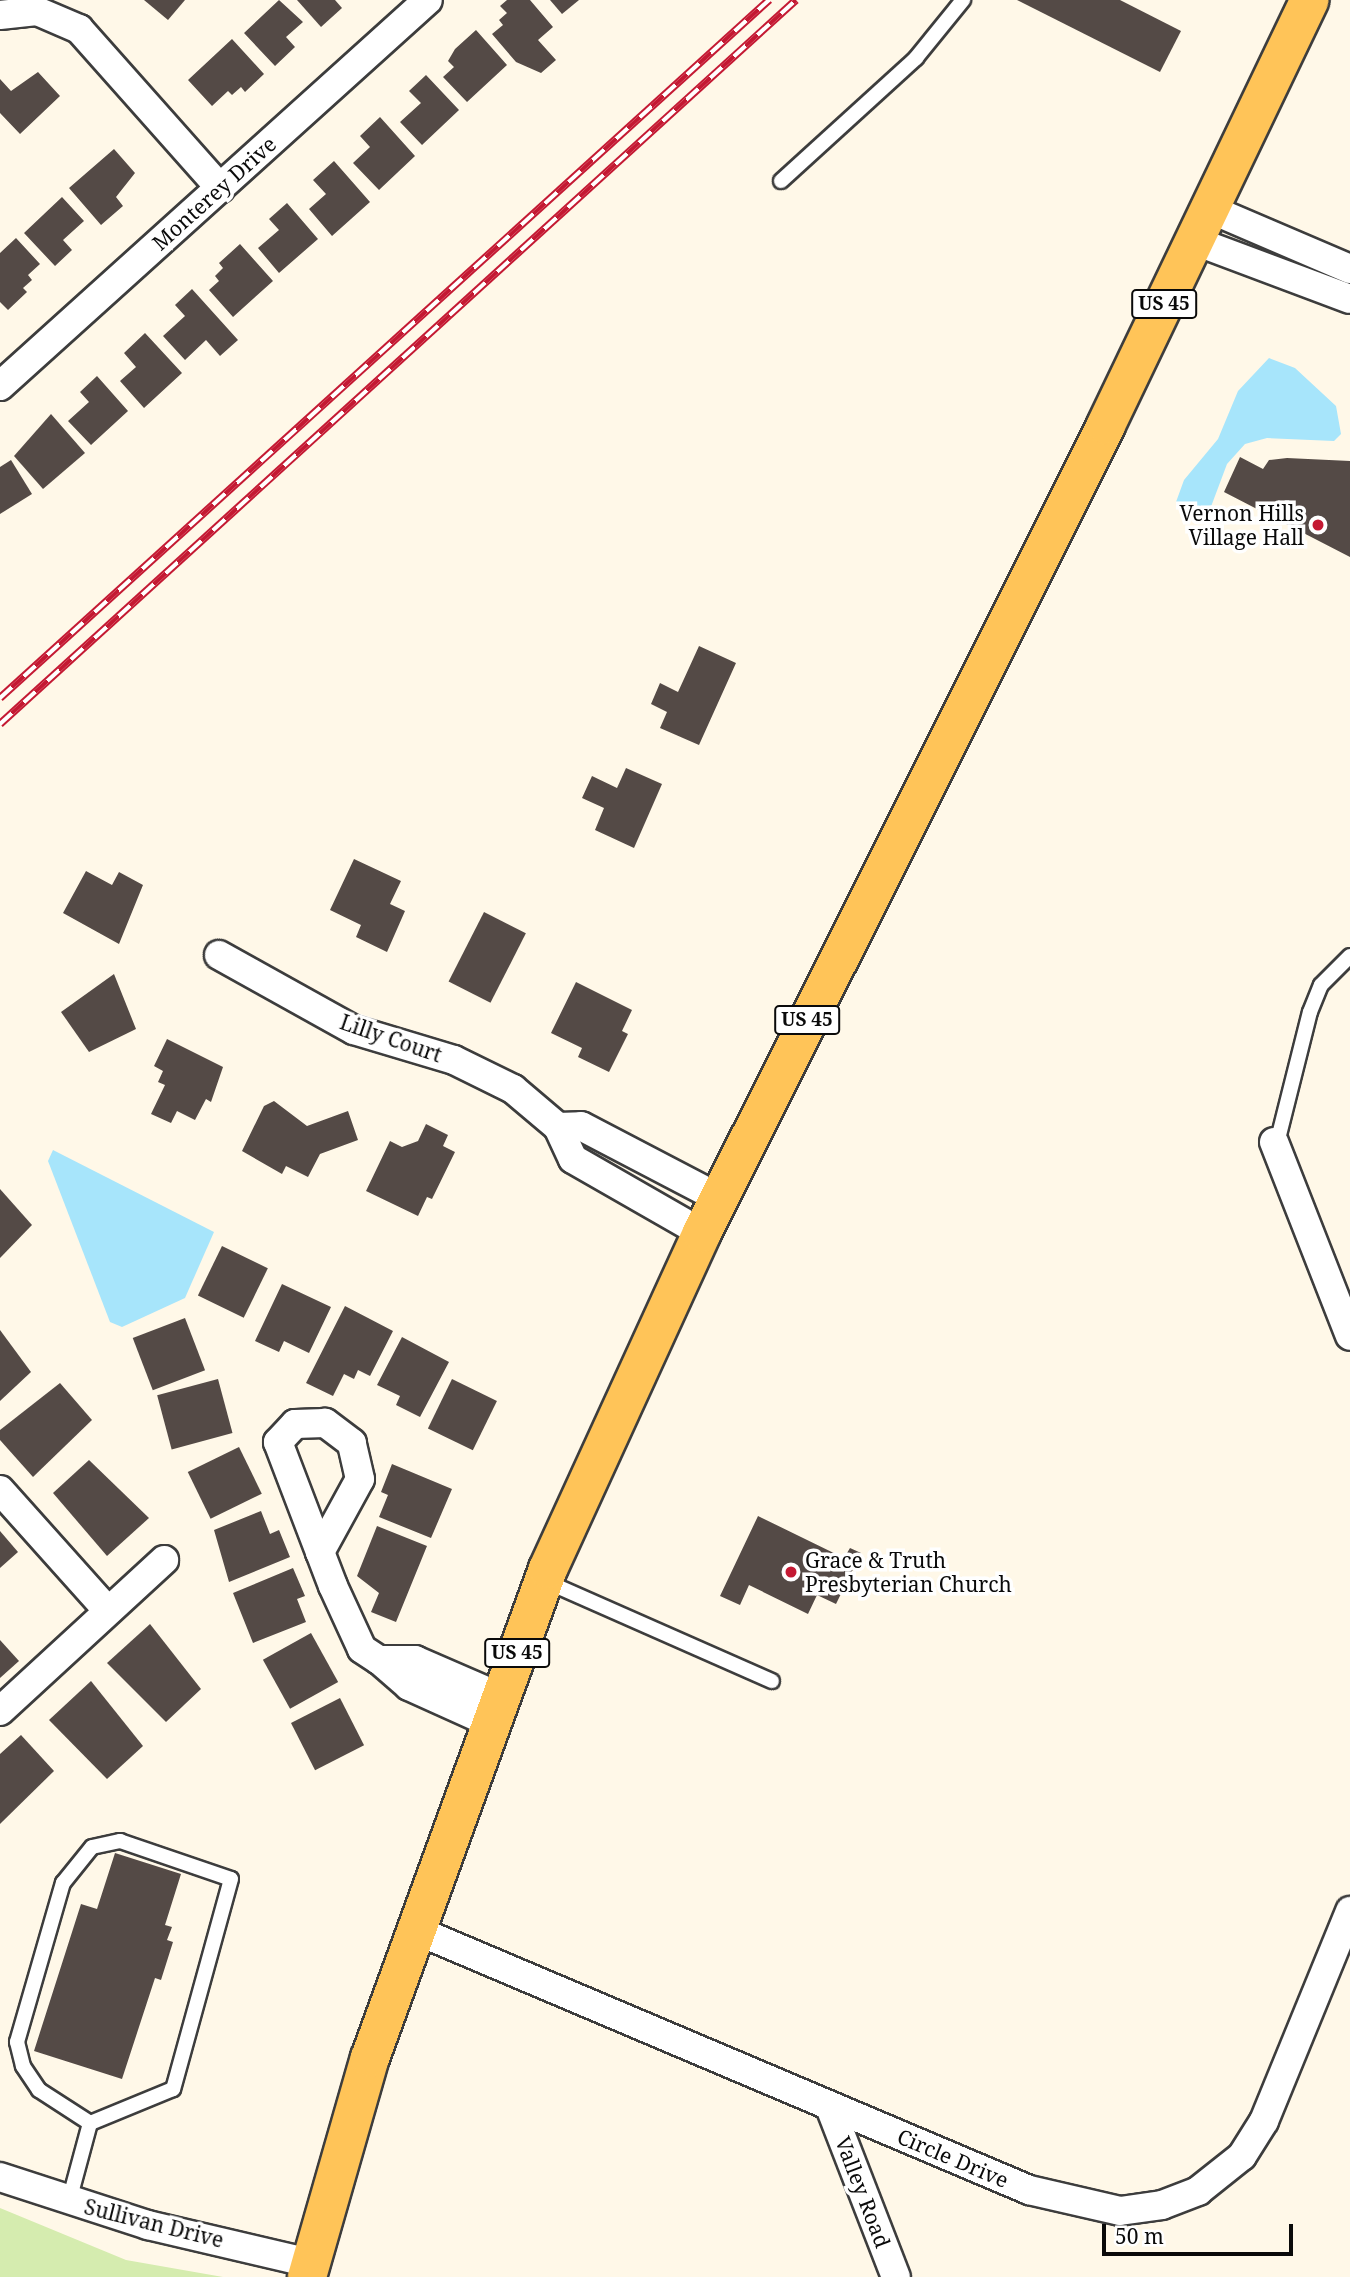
<!DOCTYPE html>
<style>
body{margin:0}
#map{position:relative;width:1350px;height:2277px;overflow:hidden;background:#fff8e8;font-family:"Noto Serif",serif}
div>[style]{position:absolute}
.green>*{inset:0;background:#d5ecaf}
.water>*{inset:0;background:#a7e5fb}
.building>*{inset:0;background:#544a46;transform-origin:0 0}
.roads{filter:drop-shadow(2px 0 #3d3d3d) drop-shadow(-2px 0 #3d3d3d) drop-shadow(0 2px #3d3d3d) drop-shadow(0 -2px #3d3d3d)}
.lane>*{height:14px;margin:-7px;padding:0 7px;transform-origin:7px;border-radius:7px;background:#fff}
.street>*{height:28px;margin:-14px;padding:0 14px;transform-origin:14px;border-radius:14px;background:#fff}
.primary>*{height:38px;margin:-19px;padding:0 19px;transform-origin:19px;border-radius:19px;background:#ffc458}
.rail>*{height:8px;margin-top:-4px;transform-origin:0;background:repeating-linear-gradient(90deg,#fff 0 16px,#c41933 0 32px);box-sizing:border-box;border-block:2px solid #c41933}
.dots>*{width:19px;height:19px;translate:-50% -50%;box-sizing:border-box;border:4px solid #fff;border-radius:50%}
span{translate:-50% -50%;white-space:nowrap;text-align:center;line-height:1.15;-webkit-text-stroke:7px #fff;paint-order:stroke}
.shield-label span{padding:2px 5px;background:#fff;border:2px solid;border-radius:5px;-webkit-text-stroke-width:0}
.shield-label{font-size:19px;color:#0a0a0a;font-weight:700}
.street-label{font-size:21px;color:#0a0a0a}
.poi-label{font-size:21px;color:#0a0a0a}
.right{translate:-100% -50%;text-align:right}
.left{translate:0 -50%;text-align:left}
.scale{position:absolute;left:1102px;top:2224px;width:191px;height:32px;box-sizing:border-box;border:4px solid #0a0a0a;border-top:0;padding-left:9px;font-size:21px;line-height:24px;white-space:nowrap;color:#0a0a0a;-webkit-text-stroke:5px #fff;paint-order:stroke}
</style>
<div id="map">
<div class="green">
<div style="clip-path:polygon(0 2208px,126px 2260px,223px 2277px,0 2277px)"></div>
</div>
<div class="water">
<div style="clip-path:polygon(1269px 358px,1295px 368px,1336px 406px,1341px 434px,1334px 441px,1267px 438px,1245px 444px,1227px 464px,1209px 512px,1197px 514px,1176px 502px,1184px 480px,1218px 439px,1238px 391px)"></div>
<div style="clip-path:polygon(53px 1150px,214px 1232px,185px 1298px,122px 1327px,110px 1322px,48px 1161px)"></div>
</div>
<div class="building">
<div style="clip-path:polygon(144px 0,185px 0,168px 20px)"></div>
<div style="clip-path:polygon(279px 0,303px 22px,286px 37px,295px 47px,275px 66px,244px 33px)"></div>
<div style="clip-path:polygon(297px 0,335px 0,342px 8px,321px 27px)"></div>
<div style="clip-path:polygon(507px 0,530px 0,553px 27px,538px 40px,556px 60px,541px 73px,516px 62px,492px 34px,503px 25px,499px 20px,507px 13px,500px 6px)"></div>
<div style="clip-path:polygon(550px 0,579px 0,562px 14px)"></div>
<div style="clip-path:polygon(1017px 0,1120px 0,1181px 31px,1160px 72px)"></div>
<div style="clip-path:polygon(476px 30px,507px 65px,467px 102px,443px 77px,454px 67px,448px 61px,455px 49px)"></div>
<div style="clip-path:polygon(232px 39px,264px 74px,245px 92px,241px 87px,232px 95px,228px 91px,212px 106px,188px 80px)"></div>
<div style="clip-path:polygon(38px 72px,60px 96px,20px 134px,0 113px,0 79px,11px 91px)"></div>
<div style="clip-path:polygon(426px 75px,459px 110px,422px 145px,400px 122px,421px 103px,409px 91px)"></div>
<div style="clip-path:polygon(380px 117px,415px 156px,379px 190px,353px 163px,370px 147px,360px 136px)"></div>
<div style="clip-path:polygon(114px 149px,135px 173px,116px 197px,123px 206px,101px 225px,69px 188px)"></div>
<div style="clip-path:polygon(334px 161px,370px 202px,332px 236px,309px 209px,326px 194px,313px 180px)"></div>
<div style="clip-path:polygon(62px 197px,84px 221px,63px 240px,72px 250px,55px 266px,24px 233px)"></div>
<div style="clip-path:polygon(287px 203px,318px 239px,279px 273px,258px 248px,279px 230px,269px 219px)"></div>
<div style="clip-path:polygon(16px 238px,40px 264px,28px 275px,32px 280px,23px 288px,27px 292px,8px 310px,0 302px,0 253px)"></div>
<div style="clip-path:polygon(240px 244px,273px 281px,233px 317px,209px 290px,219px 281px,215px 276px,223px 268px,219px 263px)"></div>
<div style="clip-path:polygon(192px 289px,238px 340px,220px 356px,206px 340px,185px 360px,163px 336px,185px 316px,175px 305px)"></div>
<div style="clip-path:polygon(145px 333px,182px 373px,144px 408px,120px 381px,136px 367px,124px 353px)"></div>
<div style="clip-path:polygon(97px 376px,128px 411px,91px 445px,68px 421px,89px 402px,80px 392px)"></div>
<div style="clip-path:polygon(51px 414px,85px 453px,43px 489px,14px 456px)"></div>
<div style="clip-path:polygon(1240px 457px,1263px 469px,1269px 460px,1287px 458px,1350px 461px,1350px 557px,1224px 492px)"></div>
<div style="clip-path:polygon(11px 460px,32px 494px,0 514px,0 467px)"></div>
<div style="clip-path:polygon(699px 646px,736px 663px,699px 745px,660px 728px,667px 712px,651px 704px,660px 683px,678px 692px)"></div>
<div style="clip-path:polygon(626px 768px,662px 784px,634px 848px,595px 830px,604px 808px,582px 798px,592px 776px,617px 788px)"></div>
<div style="clip-path:polygon(354px 859px,401px 881px,390px 904px,405px 911px,387px 952px,356px 937px,361px 925px,330px 910px)"></div>
<div style="clip-path:polygon(86px 871px,112px 885px,119px 872px,143px 885px,119px 944px,63px 913px)"></div>
<div style="left:484px;top:912px;width:47px;height:78px;rotate:27deg"></div>
<div style="clip-path:polygon(114px 974px,136px 1029px,89px 1052px,61px 1012px)"></div>
<div style="clip-path:polygon(576px 982px,632px 1010px,622px 1031px,628px 1034px,609px 1072px,578px 1057px,582px 1048px,551px 1033px)"></div>
<div style="clip-path:polygon(167px 1039px,223px 1067px,211px 1102px,206px 1099px,195px 1120px,177px 1111px,171px 1123px,151px 1114px,165px 1085px,158px 1082px,163px 1071px,154px 1066px)"></div>
<div style="clip-path:polygon(274px 1101px,307px 1126px,348px 1111px,358px 1140px,320px 1154px,308px 1177px,286px 1166px,282px 1174px,242px 1151px,264px 1106px)"></div>
<div style="clip-path:polygon(426px 1124px,448px 1135px,443px 1146px,455px 1152px,432px 1199px,427px 1197px,418px 1216px,366px 1191px,390px 1141px,402px 1147px,418px 1141px)"></div>
<div style="clip-path:polygon(0 1189px,32px 1225px,0 1258px)"></div>
<div style="left:222px;top:1246px;width:51px;height:55px;rotate:26deg"></div>
<div style="clip-path:polygon(282px 1284px,331px 1307px,309px 1353px,284px 1341px,279px 1352px,255px 1341px)"></div>
<div style="clip-path:polygon(345px 1306px,393px 1331px,370px 1376px,358px 1370px,354px 1379px,344px 1374px,333px 1396px,306px 1383px)"></div>
<div style="left:185px;top:1318px;width:56px;height:56px;rotate:69deg"></div>
<div style="clip-path:polygon(0 1330px,31px 1372px,0 1401px)"></div>
<div style="clip-path:polygon(402px 1337px,449px 1362px,420px 1417px,396px 1405px,400px 1396px,377px 1385px)"></div>
<div style="left:218px;top:1379px;width:56px;height:63px;rotate:75deg"></div>
<div style="left:452px;top:1379px;width:50px;height:55px;rotate:26deg"></div>
<div style="clip-path:polygon(60px 1383px,92px 1420px,33px 1477px,0 1440px,0 1430px)"></div>
<div style="left:239px;top:1447px;width:52px;height:57px;rotate:64deg"></div>
<div style="clip-path:polygon(89px 1460px,149px 1518px,107px 1556px,53px 1493px)"></div>
<div style="clip-path:polygon(392px 1464px,452px 1489px,431px 1538px,379px 1517px,388px 1495px,381px 1492px)"></div>
<div style="clip-path:polygon(261px 1511px,270px 1534px,279px 1530px,290px 1557px,229px 1582px,214px 1530px)"></div>
<div style="clip-path:polygon(758px 1516px,844px 1558px,850px 1548px,861px 1553px,836px 1604px,817px 1595px,808px 1614px,749px 1585px,740px 1605px,720px 1596px)"></div>
<div style="clip-path:polygon(377px 1526px,427px 1546px,396px 1622px,371px 1612px,379px 1593px,357px 1576px)"></div>
<div style="clip-path:polygon(0 1531px,18px 1552px,0 1568px)"></div>
<div style="clip-path:polygon(293px 1568px,305px 1596px,297px 1599px,306px 1622px,253px 1643px,233px 1593px)"></div>
<div style="clip-path:polygon(150px 1624px,201px 1689px,166px 1722px,107px 1663px)"></div>
<div style="left:311px;top:1633px;width:56px;height:55px;rotate:61deg"></div>
<div style="clip-path:polygon(0 1640px,19px 1661px,0 1678px)"></div>
<div style="clip-path:polygon(91px 1681px,143px 1746px,107px 1779px,49px 1720px)"></div>
<div style="left:340px;top:1698px;width:53px;height:55px;rotate:63deg"></div>
<div style="clip-path:polygon(21px 1735px,54px 1771px,0 1824px,0 1754px)"></div>
<div style="clip-path:polygon(115px 1853px,181px 1874px,165px 1925px,172px 1927px,167px 1940px,173px 1942px,161px 1980px,155px 1978px,122px 2079px,34px 2051px,81px 1904px,97px 1909px)"></div>
</div>
<div class="roads">
<div class="lane">
<div style="left:781px;top:181px;width:183px;rotate:-42.3deg"></div>
<div style="left:916px;top:58px;width:75px;rotate:-51deg"></div>
<div style="left:1276px;top:1147px;width:139px;rotate:-75.9deg"></div>
<div style="left:1310px;top:1012px;width:29px;rotate:-68deg"></div>
<div style="left:1321px;top:985px;width:41px;rotate:-45deg"></div>
<div style="left:545px;top:1581px;width:248px;rotate:23.8deg"></div>
<div style="left:69px;top:2201px;width:81px;rotate:-74.9deg"></div>
<div style="left:90px;top:2123px;width:61px;rotate:-147.1deg"></div>
<div style="left:39px;top:2090px;width:29px;rotate:-124deg"></div>
<div style="left:23px;top:2066px;width:25px;rotate:-104deg"></div>
<div style="left:17px;top:2042px;width:166px;rotate:-73.9deg"></div>
<div style="left:63px;top:1883px;width:46px;rotate:-51.1deg"></div>
<div style="left:92px;top:1847px;width:29px;rotate:-12deg"></div>
<div style="left:120px;top:1841px;width:117px;rotate:18.9deg"></div>
<div style="left:231px;top:1879px;width:218px;rotate:105.4deg"></div>
<div style="left:173px;top:2089px;width:90px;rotate:157.7deg"></div>
</div>
<div class="street">
<div style="left:0;top:15px;width:37px;rotate:-6deg"></div>
<div style="left:37px;top:11px;width:46px;rotate:23.2deg"></div>
<div style="left:79px;top:29px;width:213px;rotate:48.4deg"></div>
<div style="left:1210px;top:209px;width:152px;rotate:23.2deg"></div>
<div style="left:1195px;top:241px;width:165px;rotate:20.5deg"></div>
<div style="left:0;top:386px;width:576px;rotate:-42.05deg"></div>
<div style="left:219px;top:955px;width:154px;rotate:29.1deg"></div>
<div style="left:354px;top:1030px;width:104px;rotate:16.7deg"></div>
<div style="left:454px;top:1060px;width:66px;rotate:26.2deg"></div>
<div style="left:513px;top:1089px;width:59px;rotate:40.2deg"></div>
<div style="left:558px;top:1127px;width:35px;rotate:65deg"></div>
<div style="left:573px;top:1159px;width:149px;rotate:29.8deg"></div>
<div style="left:558px;top:1127px;width:23px;rotate:-2deg"></div>
<div style="left:581px;top:1126px;width:156px;rotate:27.6deg"></div>
<div style="left:1274px;top:1142px;width:208px;rotate:68.6deg"></div>
<div style="left:0;top:1490px;width:162px;rotate:48.2deg"></div>
<div style="left:320px;top:1552px;width:83px;rotate:-61.3deg"></div>
<div style="left:360px;top:1479px;width:37px;rotate:-103deg"></div>
<div style="left:352px;top:1443px;width:34px;rotate:-143deg"></div>
<div style="left:325px;top:1423px;width:30px;rotate:178deg"></div>
<div style="left:295px;top:1424px;width:25px;rotate:133deg"></div>
<div style="left:278px;top:1442px;width:118px;rotate:69.1deg"></div>
<div style="left:320px;top:1552px;width:36px;rotate:69deg"></div>
<div style="left:333px;top:1586px;width:69px;rotate:65.3deg"></div>
<div style="left:362px;top:1649px;width:20px;rotate:33deg"></div>
<div style="left:0;top:1711px;width:223px;rotate:-42.6deg"></div>
<div style="left:491px;top:1723px;width:90px;rotate:-155.7deg"></div>
<div style="left:409px;top:1686px;width:40px;rotate:-139deg"></div>
<div style="left:379px;top:1660px;width:36px"></div>
<div style="left:415px;top:1660px;width:93px;rotate:23.5deg"></div>
<div style="left:418px;top:1931px;width:664px;rotate:22.97deg"></div>
<div style="left:1029px;top:2190px;width:93px;rotate:13deg"></div>
<div style="left:1120px;top:2211px;width:42px;rotate:-8.1deg"></div>
<div style="left:1162px;top:2205px;width:39px;rotate:-21deg"></div>
<div style="left:1198px;top:2191px;width:56px;rotate:-38.5deg"></div>
<div style="left:1242px;top:2156px;width:41px;rotate:-57.8deg"></div>
<div style="left:1264px;top:2121px;width:227px;rotate:-67.7deg"></div>
<div style="left:830px;top:2107px;width:182px;rotate:68.8deg"></div>
<div style="left:0;top:2177px;width:156px;rotate:18deg"></div>
<div style="left:148px;top:2225px;width:166px;rotate:13.2deg"></div>
</div>
<div class="primary">
<div style="left:307px;top:2277px;width:228px;rotate:-74deg"></div>
<div style="left:370px;top:2058px;width:520px;rotate:-70deg"></div>
<div style="left:548px;top:1569px;width:370px;rotate:-65.4deg"></div>
<div style="left:702px;top:1233px;width:903px;rotate:-63.43deg"></div>
<div style="left:1106px;top:425px;width:471px;rotate:-64.4deg"></div>
</div>
</div>
<div class="rail">
<div style="left:0;top:698px;width:1039px;rotate:-42.23deg"></div>
<div style="left:0;top:724px;width:1076px;rotate:-42.29deg"></div>
</div>
<div class="dots">
<div style="left:1318px;top:525px;background:#c41933"></div>
<div style="left:791px;top:1572px;background:#c41933"></div>
</div>
<div class="shield-label">
<span style="left:1164px;top:304px">US 45</span>
<span style="left:807px;top:1020px">US 45</span>
<span style="left:517px;top:1653px">US 45</span>
</div>
<div class="street-label">
<span style="left:214px;top:193px;rotate:-42deg">Monterey Drive</span>
<span style="left:391px;top:1038px;rotate:19deg">Lilly Court</span>
<span style="left:953px;top:2158px;rotate:23deg">Circle Drive</span>
<span style="left:863px;top:2192px;rotate:69deg">Valley Road</span>
<span style="left:154px;top:2223px;rotate:14deg">Sullivan Drive</span>
</div>
<div class="poi-label">
<span class="right" style="left:1304px;top:525px">Vernon Hills<br>Village Hall</span>
<span class="left" style="left:805px;top:1572px">Grace &amp; Truth<br>Presbyterian Church</span>
</div>
<div class="scale">50 m</div>
</div>
